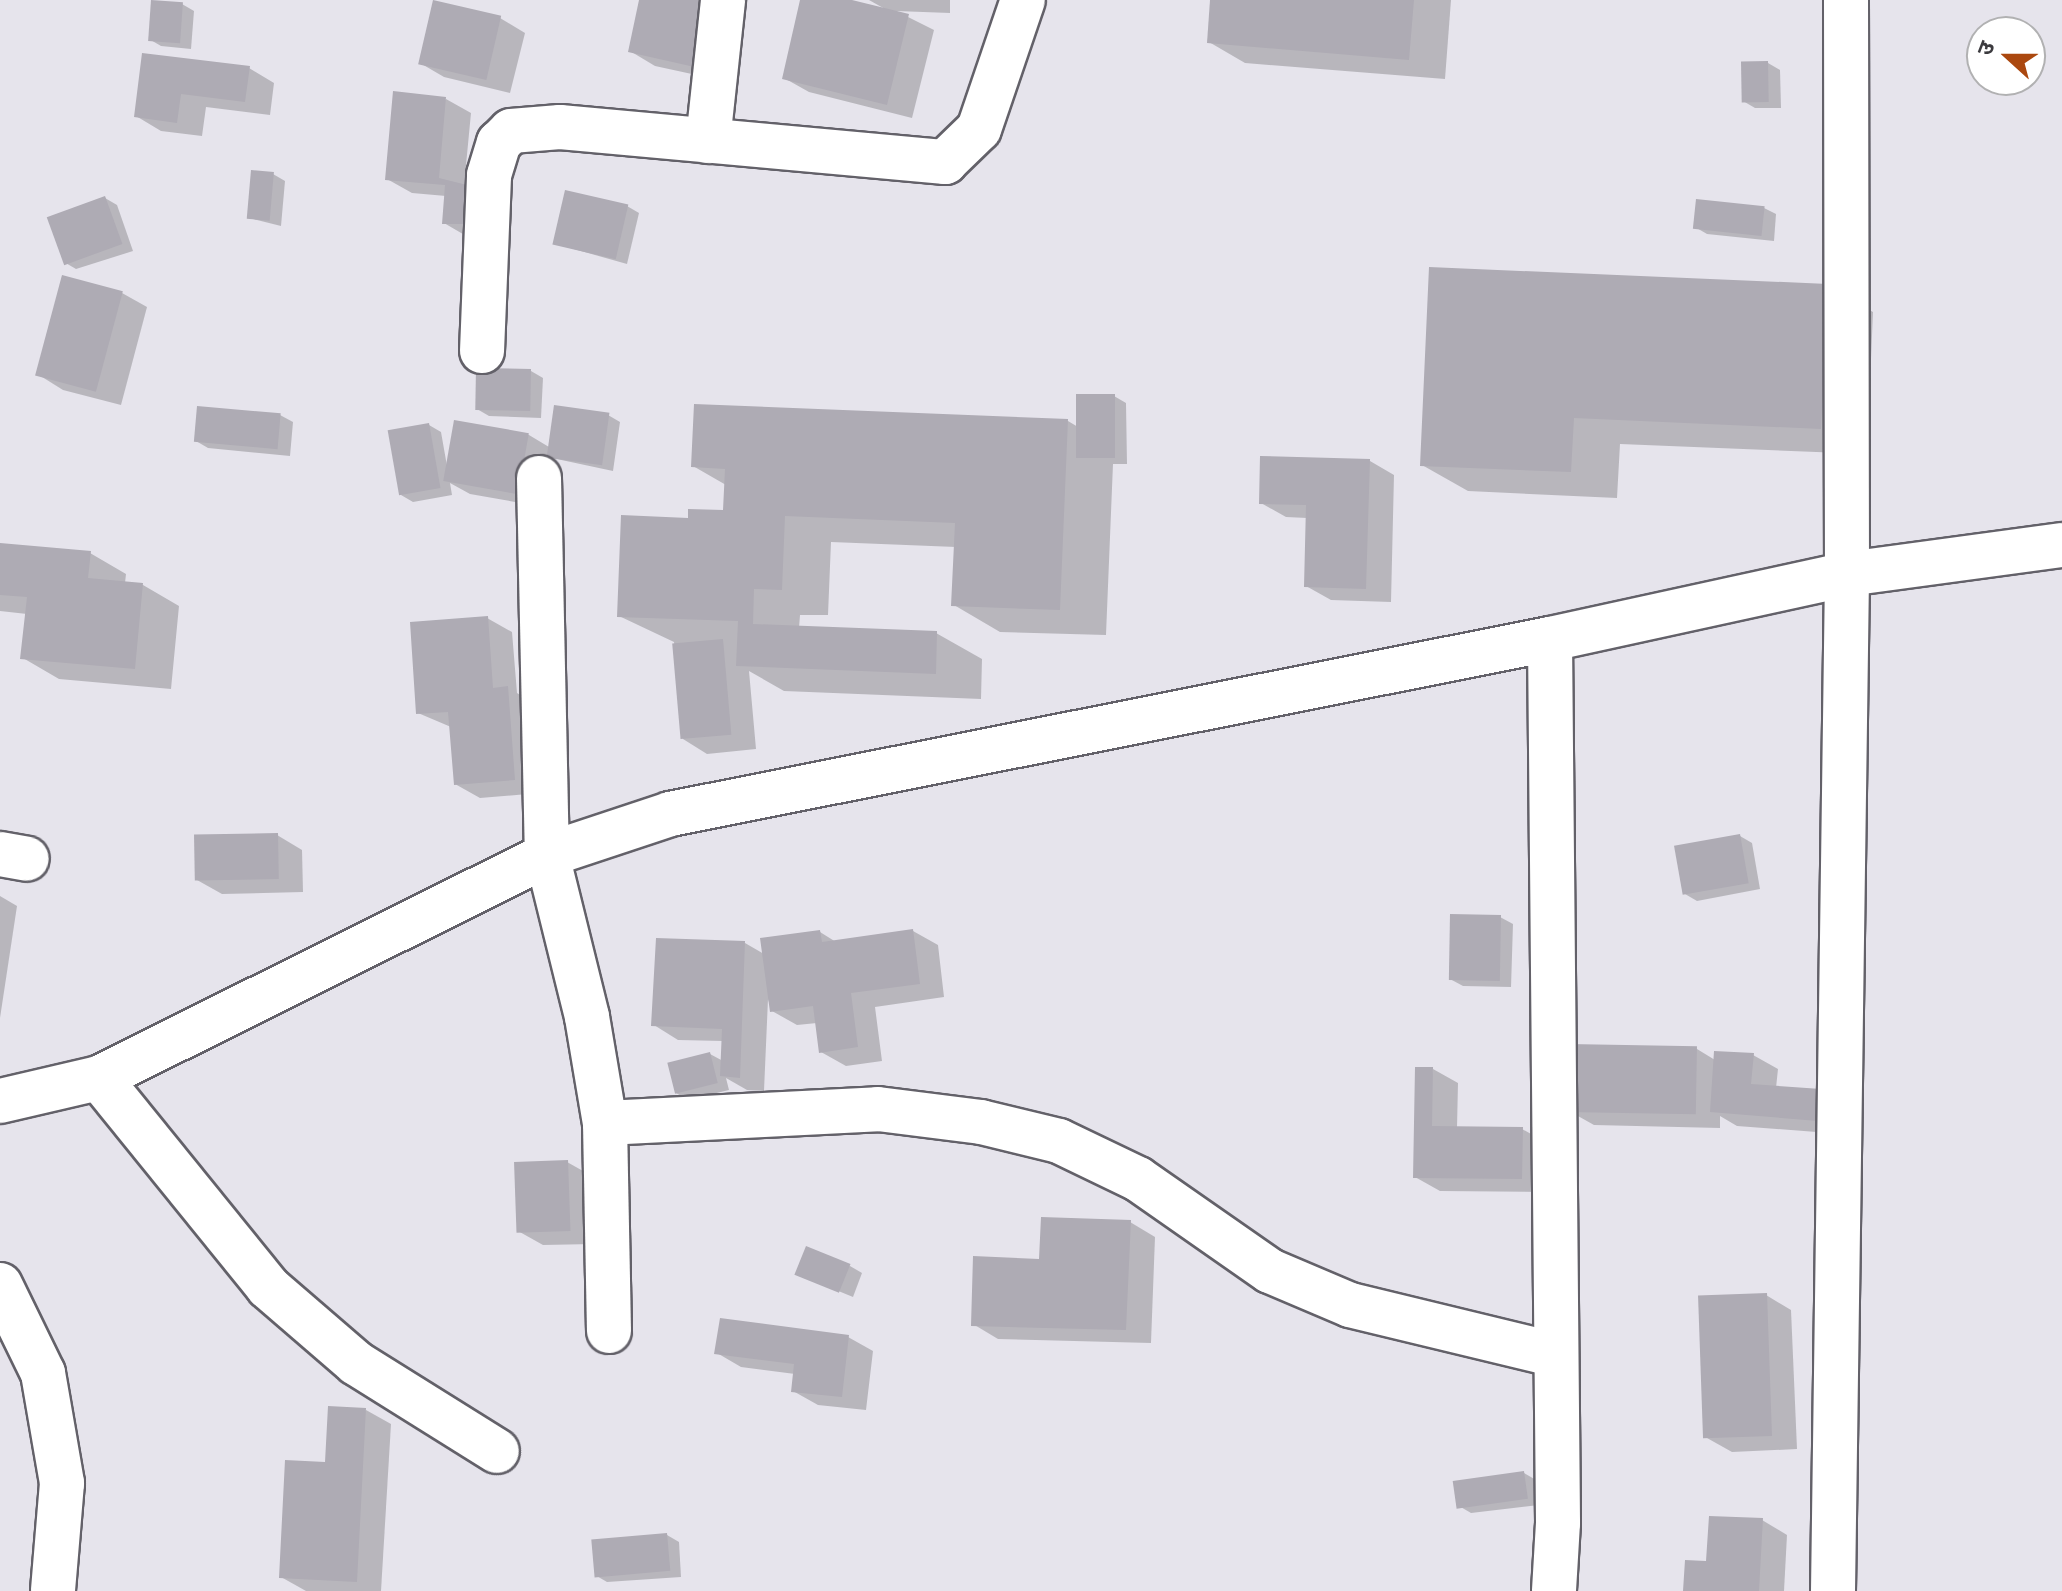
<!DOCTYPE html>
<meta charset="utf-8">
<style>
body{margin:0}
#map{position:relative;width:2062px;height:1591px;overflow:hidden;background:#e6e4ec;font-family:"Asap Condensed","Noto Sans Devanagari",sans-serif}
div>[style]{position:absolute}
.shadow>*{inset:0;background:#0003}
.building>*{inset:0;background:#aeabb4;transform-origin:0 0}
.roads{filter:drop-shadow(2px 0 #636169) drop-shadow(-2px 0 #636169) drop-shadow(0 2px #636169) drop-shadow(0 -2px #636169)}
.minor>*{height:44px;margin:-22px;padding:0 22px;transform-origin:22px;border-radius:22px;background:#fff}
span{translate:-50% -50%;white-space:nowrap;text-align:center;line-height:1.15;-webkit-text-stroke:7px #fff;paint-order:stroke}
.north{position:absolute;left:1966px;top:16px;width:80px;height:80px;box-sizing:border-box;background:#fff;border:2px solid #b1b1b2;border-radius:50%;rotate:291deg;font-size:22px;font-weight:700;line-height:32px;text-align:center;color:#3c3b3f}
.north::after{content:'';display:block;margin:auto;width:28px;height:36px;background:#ab480f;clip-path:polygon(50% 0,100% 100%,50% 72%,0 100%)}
</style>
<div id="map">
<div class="shadow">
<div style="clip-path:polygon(641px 0,724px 81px,655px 66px,630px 51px)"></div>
<div style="clip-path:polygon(802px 0,843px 0,885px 9px,869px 0,950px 0,950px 13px,896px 11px,934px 30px,912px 118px,809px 92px,784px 78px)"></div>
<div style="clip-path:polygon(1212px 0,1451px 0,1445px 79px,1245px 63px,1209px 42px)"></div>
<div style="clip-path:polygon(182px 4px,194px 11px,191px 49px,161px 46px,149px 39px)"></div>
<div style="clip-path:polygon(500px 18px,525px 33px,510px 93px,444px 77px,420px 63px)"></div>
<div style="clip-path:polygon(144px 56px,249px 68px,274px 83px,270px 115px,206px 107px,202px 136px,161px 131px,136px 116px)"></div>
<div style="clip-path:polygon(1768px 63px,1780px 70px,1781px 108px,1755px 108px,1743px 101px)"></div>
<div style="clip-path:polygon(446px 99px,471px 113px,464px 186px,468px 237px,444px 223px,446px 196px,412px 193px,387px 179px)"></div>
<div style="clip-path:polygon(273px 174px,285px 181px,281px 226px,249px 218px)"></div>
<div style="clip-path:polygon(105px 198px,117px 205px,133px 251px,76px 269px,64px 262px)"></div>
<div style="clip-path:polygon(627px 206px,639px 213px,627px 264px,556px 244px)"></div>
<div style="clip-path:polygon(1764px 208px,1776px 214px,1774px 241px,1707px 234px,1695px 227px)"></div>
<div style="clip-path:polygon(1827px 286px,1873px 312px,1867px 454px,1620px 444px,1617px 498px,1468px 491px,1422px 465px)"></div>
<div style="clip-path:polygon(122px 293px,147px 307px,121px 405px,63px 390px,39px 375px)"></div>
<div style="clip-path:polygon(531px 371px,543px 378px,541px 418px,489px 416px,477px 409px)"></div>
<div style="clip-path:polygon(1114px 396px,1126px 403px,1127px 464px,1113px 464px,1106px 635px,1000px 632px,954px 605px,956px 547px,831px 542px,828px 615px,800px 615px,799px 628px,936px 633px,982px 659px,981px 699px,784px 691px,749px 671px,756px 749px,707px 754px,683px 739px,674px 642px,619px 616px,690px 520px,725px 512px,726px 485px,693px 466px,1068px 421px,1078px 427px)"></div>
<div style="clip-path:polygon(280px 415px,293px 422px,290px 456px,208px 448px,196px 441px)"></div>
<div style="clip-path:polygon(608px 415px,620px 422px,613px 471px,552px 458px,543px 507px,470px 494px,450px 483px,452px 495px,413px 502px,401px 495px,429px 425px,441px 432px,447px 466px,456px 422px,529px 435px,549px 447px)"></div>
<div style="clip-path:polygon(1370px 461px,1394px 475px,1391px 602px,1331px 600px,1306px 586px,1307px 518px,1286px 517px,1261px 503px)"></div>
<div style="clip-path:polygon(0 545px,90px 553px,126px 574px,125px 583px,143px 585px,179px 606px,171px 689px,59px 679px,23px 658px,27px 614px,0 611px)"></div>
<div style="clip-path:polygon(487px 618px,512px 632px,517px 693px,532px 702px,539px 793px,480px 798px,455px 784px,451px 727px,418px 713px)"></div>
<div style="clip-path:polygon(277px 835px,302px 850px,303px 892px,222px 894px,197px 880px)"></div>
<div style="clip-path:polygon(1740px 836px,1752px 843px,1760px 889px,1697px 901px,1685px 894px)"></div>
<div style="clip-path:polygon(0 896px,17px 906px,0 1018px)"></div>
<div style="clip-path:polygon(1500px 917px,1513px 924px,1511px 987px,1463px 986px,1450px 979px)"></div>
<div style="clip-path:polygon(913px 931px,938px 945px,944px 997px,875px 1007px,882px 1061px,846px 1066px,821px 1052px,817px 1023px,797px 1025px,772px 1011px,768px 999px,764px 1091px,747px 1090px,726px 1078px,729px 1090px,688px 1100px,676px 1093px,710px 1054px,723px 1061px,723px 1041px,678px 1040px,654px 1025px,745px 943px,764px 954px,820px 932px,836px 942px)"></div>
<div style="clip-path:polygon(1697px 1049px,1715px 1060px,1753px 1055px,1778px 1069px,1776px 1088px,1842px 1134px,1737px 1126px,1720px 1116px,1720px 1128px,1594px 1125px,1569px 1111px)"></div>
<div style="clip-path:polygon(1433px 1069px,1458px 1083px,1457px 1128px,1522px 1129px,1547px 1143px,1546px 1192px,1440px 1191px,1415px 1177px)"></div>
<div style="clip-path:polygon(567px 1162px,592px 1176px,594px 1244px,543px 1245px,518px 1231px)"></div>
<div style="clip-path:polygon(1130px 1222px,1155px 1237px,1151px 1343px,998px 1339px,973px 1324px,1041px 1261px)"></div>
<div style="clip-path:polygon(850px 1266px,862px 1273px,853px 1297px,797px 1274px)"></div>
<div style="clip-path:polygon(1766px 1295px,1791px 1310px,1797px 1449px,1732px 1452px,1707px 1438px)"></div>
<div style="clip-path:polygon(848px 1337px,873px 1351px,866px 1410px,818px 1405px,793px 1391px,795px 1374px,741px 1367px,717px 1353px)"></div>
<div style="clip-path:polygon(366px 1410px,391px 1424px,381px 1591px,306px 1591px,281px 1577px,327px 1464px)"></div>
<div style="clip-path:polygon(1524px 1473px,1536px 1480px,1539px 1505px,1471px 1513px,1459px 1506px)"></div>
<div style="clip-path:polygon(1762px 1520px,1787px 1535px,1784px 1591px,1686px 1591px,1708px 1563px)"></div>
<div style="clip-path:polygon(667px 1535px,679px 1542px,681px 1577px,607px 1582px,595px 1575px)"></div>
</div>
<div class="building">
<div style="left:151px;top:0;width:32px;height:41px;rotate:4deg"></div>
<div style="left:433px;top:0;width:70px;height:66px;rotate:13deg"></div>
<div style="clip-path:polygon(639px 0,713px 0,699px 68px,628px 52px)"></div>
<div style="clip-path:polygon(800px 0,852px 0,909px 14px,887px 105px,782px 79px)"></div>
<div style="clip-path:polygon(1210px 0,1414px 0,1409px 60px,1207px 43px)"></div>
<div style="clip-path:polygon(142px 53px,250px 66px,245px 102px,181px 94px,177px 123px,134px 117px)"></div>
<div style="left:1768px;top:61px;width:41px;height:27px;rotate:89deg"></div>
<div style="clip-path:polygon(393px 91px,446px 97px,439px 178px,471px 186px,468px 224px,442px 224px,445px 185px,385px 180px)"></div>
<div style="left:251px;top:170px;width:23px;height:49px;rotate:5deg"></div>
<div style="left:565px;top:190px;width:65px;height:56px;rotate:13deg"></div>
<div style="left:105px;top:196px;width:51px;height:62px;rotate:70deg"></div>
<div style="left:1696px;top:199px;width:69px;height:30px;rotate:6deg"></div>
<div style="clip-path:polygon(1429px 267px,1828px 284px,1821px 429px,1574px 418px,1571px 472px,1420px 466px)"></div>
<div style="left:62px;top:275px;width:63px;height:104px;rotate:15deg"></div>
<div style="left:476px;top:368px;width:55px;height:42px;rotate:1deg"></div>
<div style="left:1115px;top:394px;width:64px;height:39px;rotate:90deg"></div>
<div style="clip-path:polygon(694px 404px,1068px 419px,1060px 610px,951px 606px,955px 523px,785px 516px,782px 590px,754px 589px,753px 624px,937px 631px,936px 674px,736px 666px,738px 621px,617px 617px,621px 515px,688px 518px,688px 509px,723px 510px,725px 469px,691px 467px)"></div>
<div style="left:554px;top:405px;width:56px;height:53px;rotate:8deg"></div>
<div style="left:197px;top:406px;width:84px;height:36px;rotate:5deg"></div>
<div style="left:454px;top:420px;width:76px;height:62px;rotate:10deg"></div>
<div style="left:429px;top:423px;width:66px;height:42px;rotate:80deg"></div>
<div style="clip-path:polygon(1260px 456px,1370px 459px,1366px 589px,1304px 587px,1306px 505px,1259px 504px)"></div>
<div style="clip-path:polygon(0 543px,91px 551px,88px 578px,143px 583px,135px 669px,20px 659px,27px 597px,0 595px)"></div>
<div style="clip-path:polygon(488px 616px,493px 688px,508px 686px,515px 780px,454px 785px,448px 712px,416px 714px,410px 622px)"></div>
<div style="left:723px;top:639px;width:96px;height:51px;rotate:85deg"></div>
<div style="left:278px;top:833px;width:46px;height:84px;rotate:89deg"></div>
<div style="left:1740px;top:834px;width:50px;height:67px;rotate:80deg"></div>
<div style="left:1450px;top:914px;width:51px;height:66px;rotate:1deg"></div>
<div style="clip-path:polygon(913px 929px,920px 984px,851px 993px,858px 1047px,819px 1053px,813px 1006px,770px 1012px,760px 938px,820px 930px,822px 942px)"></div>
<div style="clip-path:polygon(656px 938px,745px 941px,740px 1078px,720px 1076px,722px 1029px,651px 1026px)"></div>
<div style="left:1568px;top:1044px;width:129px;height:68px;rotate:1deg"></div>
<div style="clip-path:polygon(1714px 1051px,1754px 1053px,1751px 1084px,1821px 1089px,1818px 1121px,1710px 1112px)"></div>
<div style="left:710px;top:1052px;width:32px;height:44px;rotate:76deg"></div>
<div style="clip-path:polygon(1415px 1067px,1433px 1067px,1432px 1126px,1523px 1127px,1522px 1179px,1413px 1178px)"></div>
<div style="left:568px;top:1160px;width:71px;height:54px;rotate:88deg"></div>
<div style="clip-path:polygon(1041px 1217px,1131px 1220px,1126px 1330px,971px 1326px,973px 1256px,1039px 1259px)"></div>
<div style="left:806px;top:1246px;width:48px;height:31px;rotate:22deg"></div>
<div style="left:1767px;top:1293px;width:143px;height:69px;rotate:88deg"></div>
<div style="clip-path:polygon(720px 1318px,849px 1335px,842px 1397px,791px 1392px,794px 1364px,714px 1354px)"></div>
<div style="clip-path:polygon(328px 1406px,366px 1408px,357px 1582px,279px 1578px,285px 1460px,325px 1462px)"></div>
<div style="left:1524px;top:1471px;width:28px;height:72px;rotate:82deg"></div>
<div style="clip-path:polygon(1709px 1516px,1763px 1518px,1759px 1591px,1683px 1591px,1685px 1560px,1706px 1561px)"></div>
<div style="left:667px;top:1533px;width:38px;height:76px;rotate:85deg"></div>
</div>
<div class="roads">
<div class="minor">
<div style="left:708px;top:141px;width:142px;rotate:-83.9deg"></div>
<div style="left:482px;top:351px;width:176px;rotate:-87.7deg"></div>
<div style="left:489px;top:175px;width:34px;rotate:-73deg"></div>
<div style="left:499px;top:143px;width:17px;rotate:-45deg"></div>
<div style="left:511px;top:131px;width:49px;rotate:-4.7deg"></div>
<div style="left:560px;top:127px;width:387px;rotate:5.2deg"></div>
<div style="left:945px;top:162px;width:47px;rotate:-44.1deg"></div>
<div style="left:979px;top:129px;width:136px;rotate:-71.2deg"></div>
<div style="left:539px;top:478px;width:377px;rotate:88.8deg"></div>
<div style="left:547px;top:855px;width:167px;rotate:76.1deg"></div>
<div style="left:587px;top:1017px;width:108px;rotate:80.4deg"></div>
<div style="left:605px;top:1123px;width:208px;rotate:88.9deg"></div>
<div style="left:1550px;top:639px;width:884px;rotate:89.48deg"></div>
<div style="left:1558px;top:1523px;width:68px;rotate:93.4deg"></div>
<div style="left:0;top:854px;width:27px;rotate:10deg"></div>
<div style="left:99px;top:1078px;width:269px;rotate:51deg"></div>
<div style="left:268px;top:1287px;width:116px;rotate:40.8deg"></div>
<div style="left:356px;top:1363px;width:166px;rotate:32deg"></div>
<div style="left:0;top:1101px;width:102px;rotate:-13.1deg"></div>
<div style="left:99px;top:1078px;width:500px;rotate:-26.46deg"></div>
<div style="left:547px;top:855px;width:130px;rotate:-18.4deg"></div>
<div style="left:670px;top:814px;width:897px;rotate:-11.25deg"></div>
<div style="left:1550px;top:639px;width:304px;rotate:-12.3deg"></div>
<div style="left:1847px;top:574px;width:574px;rotate:-90.1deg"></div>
<div style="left:605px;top:1123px;width:273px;rotate:-2.9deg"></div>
<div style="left:878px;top:1109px;width:104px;rotate:7.2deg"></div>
<div style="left:981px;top:1122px;width:80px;rotate:13.7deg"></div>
<div style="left:1059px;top:1141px;width:88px;rotate:25.7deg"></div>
<div style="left:1138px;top:1179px;width:161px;rotate:34.9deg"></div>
<div style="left:1270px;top:1271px;width:87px;rotate:23deg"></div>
<div style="left:1350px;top:1305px;width:212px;rotate:13.6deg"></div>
<div style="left:0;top:1285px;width:98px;rotate:64deg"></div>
<div style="left:43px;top:1373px;width:112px;rotate:80.2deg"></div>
<div style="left:62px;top:1483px;width:108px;rotate:94.8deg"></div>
<div style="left:1833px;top:1591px;width:1017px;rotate:-89.21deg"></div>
<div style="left:1847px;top:574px;width:217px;rotate:-7.7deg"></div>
</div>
</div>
<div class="north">उ</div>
</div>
